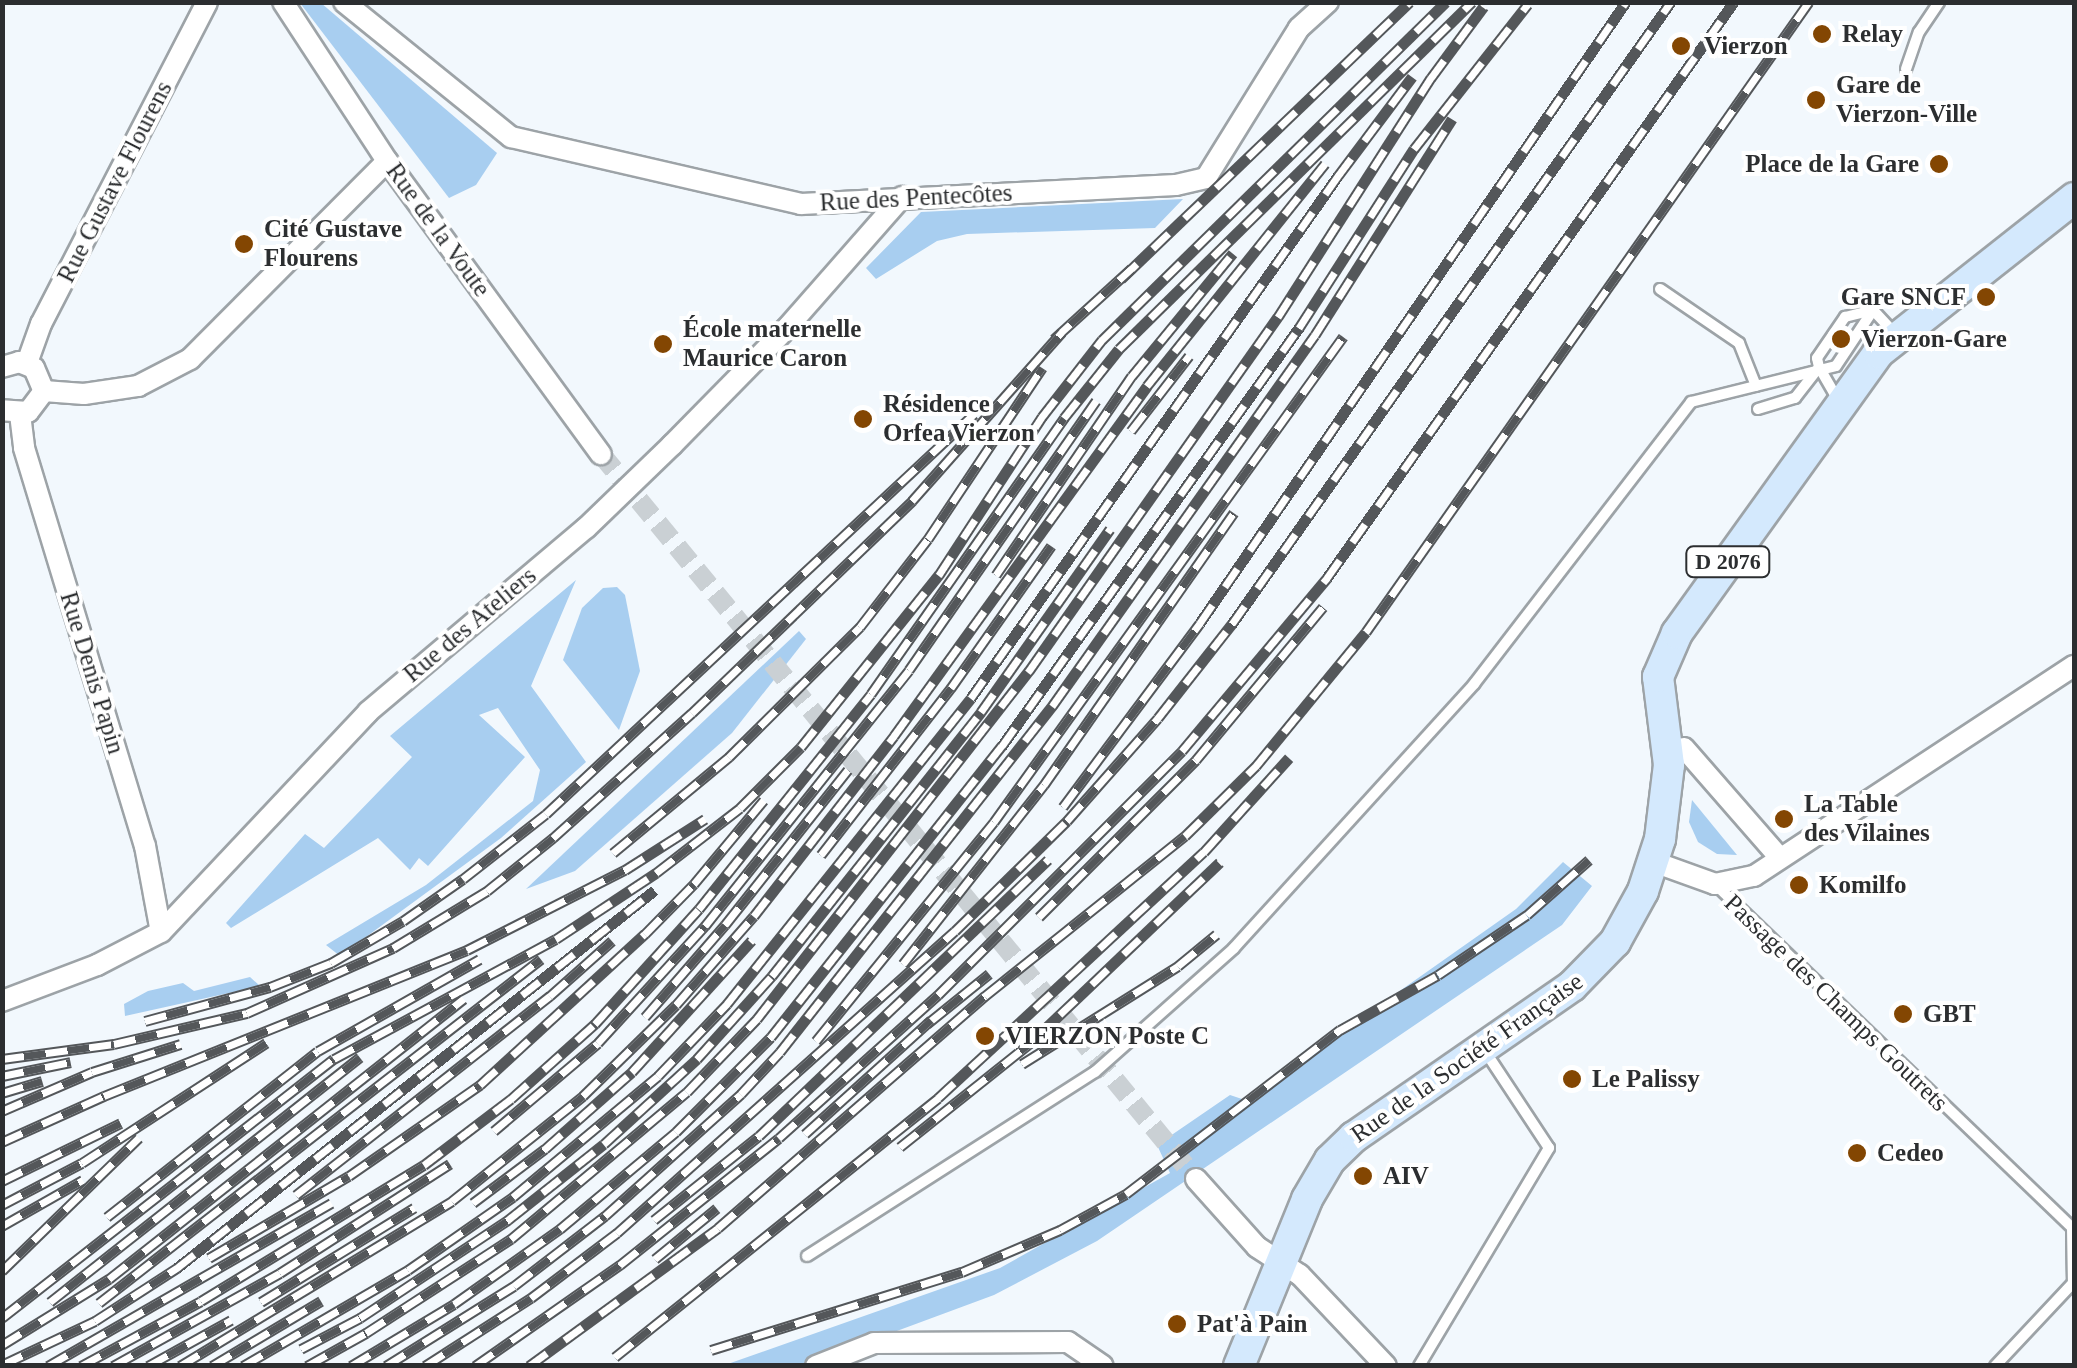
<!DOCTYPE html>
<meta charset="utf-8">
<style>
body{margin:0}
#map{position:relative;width:2077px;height:1368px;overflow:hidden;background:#f2f8fd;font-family:"Times New Roman",serif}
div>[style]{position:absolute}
.green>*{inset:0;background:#a8cef0}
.minor-tunnel>*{height:20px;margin-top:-10px;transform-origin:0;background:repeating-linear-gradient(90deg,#cad0d4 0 20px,transparent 0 30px)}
.roads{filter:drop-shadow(2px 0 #9da3a7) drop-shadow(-2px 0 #9da3a7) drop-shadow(0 2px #9da3a7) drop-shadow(0 -2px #9da3a7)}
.service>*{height:10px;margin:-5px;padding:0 5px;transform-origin:5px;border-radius:5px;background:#fff}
.minor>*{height:20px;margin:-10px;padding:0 10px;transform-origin:10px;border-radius:10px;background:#fff}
.primary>*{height:30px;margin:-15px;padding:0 15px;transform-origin:15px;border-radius:15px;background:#d4e9fd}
.rail>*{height:11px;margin-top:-5.5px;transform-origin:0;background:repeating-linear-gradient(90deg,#fff 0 22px,#54575a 0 44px);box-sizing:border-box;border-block:2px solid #54575a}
.dots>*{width:28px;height:28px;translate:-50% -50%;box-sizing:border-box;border:5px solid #fff;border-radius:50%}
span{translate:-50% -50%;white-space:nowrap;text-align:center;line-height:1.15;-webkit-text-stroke:8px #fff;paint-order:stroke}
.shield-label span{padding:2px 8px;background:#fff;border:2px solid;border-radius:8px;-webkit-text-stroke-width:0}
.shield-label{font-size:22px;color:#2c2e30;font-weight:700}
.poi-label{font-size:25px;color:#2c2e30;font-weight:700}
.left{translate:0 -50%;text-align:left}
.right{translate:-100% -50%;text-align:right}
.street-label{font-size:25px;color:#2c2e30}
.frame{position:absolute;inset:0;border:5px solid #2c2e30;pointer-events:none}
</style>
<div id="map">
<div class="green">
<div style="clip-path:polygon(300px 3px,321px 3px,497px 153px,476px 185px,449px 198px)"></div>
<div style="clip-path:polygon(1183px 199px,1155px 228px,967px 234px,937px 241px,876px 279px,866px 268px,921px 212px)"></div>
<div style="clip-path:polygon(576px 580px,531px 686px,586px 762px,501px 838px,340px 956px,326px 945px,426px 885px,533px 801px,540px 770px,498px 708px,479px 715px,525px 757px,428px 866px,419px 858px,410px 870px,378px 838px,231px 928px,226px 923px,305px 834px,324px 848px,412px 757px,390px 736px)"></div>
<div style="clip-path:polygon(617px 587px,625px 595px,640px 671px,619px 730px,563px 660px,582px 608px,603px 588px)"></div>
<div style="clip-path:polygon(799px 631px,806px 639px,732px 733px,575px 871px,526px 889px)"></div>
<div style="clip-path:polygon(1692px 800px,1737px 855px,1717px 854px,1698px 842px,1689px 822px)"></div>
<div style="clip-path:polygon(1563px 862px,1592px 886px,1562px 925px,1097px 1241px,994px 1295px,805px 1365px,722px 1366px,1000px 1268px,1170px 1173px,1157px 1145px,1230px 1095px,1245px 1100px,1516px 909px)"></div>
<div style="clip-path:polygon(250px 977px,260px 986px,125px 1016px,124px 1004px,148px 991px,183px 983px,194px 991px)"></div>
</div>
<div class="minor-tunnel">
<div style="left:601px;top:454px;width:938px;rotate:50.62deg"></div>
</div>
<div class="roads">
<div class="service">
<div style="left:1906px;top:69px;width:39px;rotate:-71deg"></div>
<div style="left:1919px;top:32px;width:36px;rotate:-56deg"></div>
<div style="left:1660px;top:289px;width:96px;rotate:34.4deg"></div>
<div style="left:1739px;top:343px;width:46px;rotate:68.4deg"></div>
<div style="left:1873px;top:310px;width:34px;rotate:47deg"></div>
<div style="left:1819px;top:367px;width:39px;rotate:60deg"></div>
<div style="left:1758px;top:409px;width:39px;rotate:-17deg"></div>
<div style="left:1795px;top:398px;width:39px;rotate:-52deg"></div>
<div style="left:1819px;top:367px;width:9px;rotate:-103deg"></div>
<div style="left:1817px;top:358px;width:50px;rotate:-55.7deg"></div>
<div style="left:1845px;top:317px;width:29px;rotate:-14deg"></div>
<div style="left:1715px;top:884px;width:496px;rotate:43.9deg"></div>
<div style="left:2072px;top:1228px;width:55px;rotate:89deg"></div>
<div style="left:2073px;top:1283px;width:114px;rotate:133.2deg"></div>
<div style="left:807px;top:1256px;width:342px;rotate:-32.6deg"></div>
<div style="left:1095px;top:1072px;width:186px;rotate:-41.7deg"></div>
<div style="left:1234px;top:948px;width:357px;rotate:-47.7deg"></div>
<div style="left:1474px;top:684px;width:356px;rotate:-52.4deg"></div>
<div style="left:1691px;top:402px;width:149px;rotate:-13.9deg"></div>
<div style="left:1836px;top:366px;width:67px;rotate:-56.5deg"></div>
<div style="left:1419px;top:1366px;width:254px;rotate:-59.2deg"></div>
<div style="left:1549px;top:1148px;width:116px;rotate:-123.4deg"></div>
</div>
<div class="minor">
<div style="left:283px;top:2px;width:190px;rotate:56.8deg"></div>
<div style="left:387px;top:161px;width:363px;rotate:53.9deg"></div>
<div style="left:344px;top:2px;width:215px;rotate:39deg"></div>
<div style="left:511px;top:137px;width:298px;rotate:13deg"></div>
<div style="left:801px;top:204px;width:375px;rotate:-2.9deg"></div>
<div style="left:1176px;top:185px;width:31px;rotate:-13deg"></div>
<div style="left:1206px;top:178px;width:176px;rotate:-58.2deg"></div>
<div style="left:1299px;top:28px;width:39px;rotate:-42deg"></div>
<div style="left:27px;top:363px;width:41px;rotate:-70.3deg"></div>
<div style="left:41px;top:324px;width:362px;rotate:-62.7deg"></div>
<div style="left:2px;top:367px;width:18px;rotate:-16deg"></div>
<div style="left:19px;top:362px;width:16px;rotate:22deg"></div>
<div style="left:34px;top:368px;width:25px;rotate:67deg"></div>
<div style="left:44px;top:391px;width:26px;rotate:127deg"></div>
<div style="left:28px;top:412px;width:26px;rotate:-176deg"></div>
<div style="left:44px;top:391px;width:40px;rotate:4.3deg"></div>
<div style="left:84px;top:394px;width:55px;rotate:-8.4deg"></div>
<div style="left:138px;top:386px;width:59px;rotate:-27.4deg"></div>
<div style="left:190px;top:359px;width:279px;rotate:-45.1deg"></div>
<div style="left:20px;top:414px;width:34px;rotate:83deg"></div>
<div style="left:24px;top:448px;width:416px;rotate:73.1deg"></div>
<div style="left:145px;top:846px;width:87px;rotate:79.5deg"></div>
<div style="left:1684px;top:748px;width:146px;rotate:48.9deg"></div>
<div style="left:1654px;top:862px;width:65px;rotate:19.8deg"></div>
<div style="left:1715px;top:884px;width:40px;rotate:-12deg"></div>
<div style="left:1754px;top:876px;width:383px;rotate:-33.3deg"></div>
<div style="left:2px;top:1001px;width:102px;rotate:-20.8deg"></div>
<div style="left:97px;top:965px;width:72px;rotate:-27.3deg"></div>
<div style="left:161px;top:932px;width:302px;rotate:-46.7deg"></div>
<div style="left:368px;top:712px;width:285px;rotate:-40.2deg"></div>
<div style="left:586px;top:528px;width:120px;rotate:-44deg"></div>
<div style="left:672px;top:445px;width:163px;rotate:-45.5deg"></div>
<div style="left:786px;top:329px;width:176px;rotate:-48.7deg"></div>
<div style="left:1196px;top:1179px;width:91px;rotate:48.1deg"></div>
<div style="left:1257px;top:1247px;width:51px;rotate:33.1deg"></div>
<div style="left:1300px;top:1275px;width:125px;rotate:46.6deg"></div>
<div style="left:816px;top:1366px;width:62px;rotate:-21.6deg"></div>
<div style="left:874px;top:1343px;width:194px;rotate:-0.3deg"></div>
<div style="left:1068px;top:1342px;width:42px;rotate:34.4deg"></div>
</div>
<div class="primary">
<div style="left:1239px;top:1366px;width:180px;rotate:-67.8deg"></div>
<div style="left:1307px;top:1199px;width:45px;rotate:-59.5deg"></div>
<div style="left:1330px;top:1160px;width:33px;rotate:-44deg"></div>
<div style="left:1354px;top:1137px;width:265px;rotate:-34.7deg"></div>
<div style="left:1572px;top:986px;width:62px;rotate:-45.7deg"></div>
<div style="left:1615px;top:942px;width:58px;rotate:-61.2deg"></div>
<div style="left:1643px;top:891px;width:55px;rotate:-71.9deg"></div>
<div style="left:1660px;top:839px;width:75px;rotate:-83.1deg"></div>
<div style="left:1669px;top:765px;width:89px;rotate:-97.1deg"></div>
<div style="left:1658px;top:677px;width:48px;rotate:-66.6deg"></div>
<div style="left:1677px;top:633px;width:345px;rotate:-54.3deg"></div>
<div style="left:1878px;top:353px;width:250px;rotate:-38.3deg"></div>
</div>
</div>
<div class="rail">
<div style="left:1121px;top:279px;width:400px;rotate:-43.8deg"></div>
<div style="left:1054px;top:339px;width:105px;rotate:-42.3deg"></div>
<div style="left:1131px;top:431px;width:95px;rotate:-52.3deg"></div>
<div style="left:996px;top:575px;width:241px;rotate:-55.7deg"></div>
<div style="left:1132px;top:376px;width:159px;rotate:-50.6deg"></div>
<div style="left:1063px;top:807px;width:229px;rotate:-53.3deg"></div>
<div style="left:1200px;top:623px;width:753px;rotate:-55.55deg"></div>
<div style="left:613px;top:853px;width:151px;rotate:-39.6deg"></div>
<div style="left:729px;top:757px;width:185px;rotate:-44.8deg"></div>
<div style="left:860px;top:627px;width:111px;rotate:-52.3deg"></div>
<div style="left:928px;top:539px;width:206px;rotate:-56.3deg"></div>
<div style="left:821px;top:855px;width:212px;rotate:-52.1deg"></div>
<div style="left:951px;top:688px;width:174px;rotate:-54.8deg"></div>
<div style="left:1039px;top:917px;width:222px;rotate:-45deg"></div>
<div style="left:1196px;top:760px;width:199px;rotate:-50.3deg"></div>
<div style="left:903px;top:964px;width:228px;rotate:-51.8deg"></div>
<div style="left:1044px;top:785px;width:332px;rotate:-55.1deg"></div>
<div style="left:645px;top:1017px;width:122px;rotate:-49deg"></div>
<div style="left:725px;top:925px;width:198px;rotate:-51.6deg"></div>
<div style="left:145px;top:1021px;width:130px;rotate:-15.2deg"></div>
<div style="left:270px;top:987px;width:66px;rotate:-21.5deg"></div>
<div style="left:331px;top:963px;width:83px;rotate:-30.3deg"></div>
<div style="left:403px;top:921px;width:73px;rotate:-35deg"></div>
<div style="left:463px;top:879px;width:105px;rotate:-38.1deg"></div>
<div style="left:546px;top:814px;width:586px;rotate:-43.06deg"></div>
<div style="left:927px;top:1024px;width:80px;rotate:-38.9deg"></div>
<div style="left:816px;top:1041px;width:282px;rotate:-50.9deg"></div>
<div style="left:994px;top:822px;width:598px;rotate:-54.26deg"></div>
<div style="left:2px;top:1059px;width:113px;rotate:-7.6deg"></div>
<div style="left:114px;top:1044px;width:137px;rotate:-13.1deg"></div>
<div style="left:247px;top:1013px;width:160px;rotate:-24deg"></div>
<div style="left:393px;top:948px;width:110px;rotate:-31.2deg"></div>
<div style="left:487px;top:891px;width:85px;rotate:-38.8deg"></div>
<div style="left:553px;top:838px;width:187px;rotate:-42deg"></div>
<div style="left:692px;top:713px;width:306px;rotate:-43.9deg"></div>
<div style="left:912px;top:501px;width:226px;rotate:-48.4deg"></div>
<div style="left:1022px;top:1064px;width:184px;rotate:-32.1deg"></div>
<div style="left:1178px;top:966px;width:50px;rotate:-39.4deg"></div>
<div style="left:2px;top:1076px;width:70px;rotate:-11.5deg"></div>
<div style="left:2px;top:1093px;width:42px;rotate:-16.7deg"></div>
<div style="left:2px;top:1111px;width:98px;rotate:-23.4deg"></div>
<div style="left:92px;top:1072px;width:93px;rotate:-17.5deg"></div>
<div style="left:494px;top:1131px;width:136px;rotate:-40.2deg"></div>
<div style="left:598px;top:1043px;width:159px;rotate:-47.6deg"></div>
<div style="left:705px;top:926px;width:327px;rotate:-51.4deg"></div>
<div style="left:909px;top:670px;width:328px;rotate:-55.2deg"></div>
<div style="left:805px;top:1134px;width:170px;rotate:-42.1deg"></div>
<div style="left:2px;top:1142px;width:112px;rotate:-24.3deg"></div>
<div style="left:104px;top:1096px;width:391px;rotate:-21.9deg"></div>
<div style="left:467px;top:950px;width:177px;rotate:-26.9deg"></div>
<div style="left:625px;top:870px;width:95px;rotate:-32.5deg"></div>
<div style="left:900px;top:1147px;width:164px;rotate:-38.6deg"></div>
<div style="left:1028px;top:1045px;width:265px;rotate:-43.6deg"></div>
<div style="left:2px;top:1181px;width:132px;rotate:-26deg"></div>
<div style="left:296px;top:1195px;width:323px;rotate:-38.1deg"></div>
<div style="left:550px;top:996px;width:83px;rotate:-41.6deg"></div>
<div style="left:473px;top:1203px;width:90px;rotate:-36.9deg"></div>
<div style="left:545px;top:1149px;width:116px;rotate:-41.5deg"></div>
<div style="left:632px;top:1072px;width:178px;rotate:-47.7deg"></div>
<div style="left:2px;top:1205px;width:90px;rotate:-27.7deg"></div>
<div style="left:82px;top:1163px;width:220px;rotate:-33.1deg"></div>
<div style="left:107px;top:1217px;width:268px;rotate:-38.2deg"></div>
<div style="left:318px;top:1051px;width:186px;rotate:-29.6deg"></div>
<div style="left:654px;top:1220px;width:134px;rotate:-38.7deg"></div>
<div style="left:759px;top:1136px;width:400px;rotate:-43.7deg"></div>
<div style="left:2px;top:1226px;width:93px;rotate:-29.6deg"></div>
<div style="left:209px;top:1258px;width:162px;rotate:-30.4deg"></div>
<div style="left:349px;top:1176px;width:160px;rotate:-34.8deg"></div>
<div style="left:480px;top:1085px;width:224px;rotate:-42.5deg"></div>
<div style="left:645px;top:934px;width:70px;rotate:-45.6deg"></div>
<div style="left:694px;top:884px;width:109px;rotate:-50.2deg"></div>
<div style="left:655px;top:1259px;width:80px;rotate:-39.4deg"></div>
<div style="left:2px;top:1271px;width:191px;rotate:-44.2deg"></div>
<div style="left:50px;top:1302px;width:395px;rotate:-38.3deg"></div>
<div style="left:261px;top:1302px;width:180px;rotate:-31.6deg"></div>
<div style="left:99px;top:1303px;width:560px;rotate:-37.89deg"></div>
<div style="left:2px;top:1318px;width:421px;rotate:-38deg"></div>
<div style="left:334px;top:1059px;width:252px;rotate:-28.4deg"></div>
<div style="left:556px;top:939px;width:120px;rotate:-33.4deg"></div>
<div style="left:656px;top:873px;width:106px;rotate:-37.7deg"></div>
<div style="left:740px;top:808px;width:86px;rotate:-45deg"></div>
<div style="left:801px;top:747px;width:221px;rotate:-51.3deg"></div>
<div style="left:939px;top:575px;width:189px;rotate:-56.9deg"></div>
<div style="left:1042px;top:417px;width:98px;rotate:-52.1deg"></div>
<div style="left:1102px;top:340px;width:482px;rotate:-44.5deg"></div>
<div style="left:2px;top:1345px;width:126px;rotate:-31.7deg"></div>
<div style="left:109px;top:1279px;width:452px;rotate:-38.3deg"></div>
<div style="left:301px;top:1349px;width:67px;rotate:-27.7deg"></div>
<div style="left:360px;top:1318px;width:178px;rotate:-33.5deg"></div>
<div style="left:508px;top:1220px;width:122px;rotate:-38.4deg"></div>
<div style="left:604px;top:1144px;width:126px;rotate:-42.4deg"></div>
<div style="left:697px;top:1059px;width:112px;rotate:-47.9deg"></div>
<div style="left:772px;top:976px;width:337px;rotate:-51.6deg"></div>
<div style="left:981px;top:712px;width:224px;rotate:-54.8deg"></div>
<div style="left:711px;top:1350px;width:263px;rotate:-17.3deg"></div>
<div style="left:962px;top:1272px;width:107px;rotate:-23.2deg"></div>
<div style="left:1060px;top:1230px;width:75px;rotate:-28.6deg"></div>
<div style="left:1126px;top:1194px;width:270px;rotate:-37.5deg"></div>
<div style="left:1340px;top:1030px;width:112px;rotate:-29.3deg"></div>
<div style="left:1438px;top:975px;width:107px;rotate:-34deg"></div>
<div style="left:1527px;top:915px;width:83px;rotate:-41.6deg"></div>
<div style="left:615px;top:1357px;width:414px;rotate:-38.7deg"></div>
<div style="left:938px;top:1098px;width:362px;rotate:-42.8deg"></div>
<div style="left:1204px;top:852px;width:127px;rotate:-47.9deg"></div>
<div style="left:2px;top:1365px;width:103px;rotate:-25.3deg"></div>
<div style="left:95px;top:1321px;width:98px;rotate:-32.9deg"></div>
<div style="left:177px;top:1268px;width:609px;rotate:-38.34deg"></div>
<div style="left:48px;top:1366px;width:327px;rotate:-29.9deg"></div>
<div style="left:81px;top:1366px;width:136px;rotate:-28.4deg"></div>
<div style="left:201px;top:1301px;width:261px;rotate:-31.4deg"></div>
<div style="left:424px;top:1165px;width:109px;rotate:-37.2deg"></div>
<div style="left:511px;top:1099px;width:113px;rotate:-41.8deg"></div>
<div style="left:595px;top:1024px;width:155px;rotate:-47.9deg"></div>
<div style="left:699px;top:909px;width:275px;rotate:-51.3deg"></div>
<div style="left:871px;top:694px;width:337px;rotate:-55deg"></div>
<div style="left:1064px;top:418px;width:88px;rotate:-51.4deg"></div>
<div style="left:1119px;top:349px;width:495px;rotate:-44.5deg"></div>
<div style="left:113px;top:1366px;width:191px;rotate:-29.1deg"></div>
<div style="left:280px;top:1273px;width:202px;rotate:-32.7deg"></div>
<div style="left:148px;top:1366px;width:95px;rotate:-29deg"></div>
<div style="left:180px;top:1366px;width:318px;rotate:-31.2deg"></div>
<div style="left:452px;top:1201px;width:168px;rotate:-38.7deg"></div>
<div style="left:583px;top:1096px;width:130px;rotate:-44.4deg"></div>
<div style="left:676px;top:1005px;width:118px;rotate:-48.8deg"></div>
<div style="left:754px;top:916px;width:228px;rotate:-52.1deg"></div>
<div style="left:894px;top:736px;width:432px;rotate:-54.1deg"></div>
<div style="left:1147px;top:386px;width:285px;rotate:-51.3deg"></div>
<div style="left:212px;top:1366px;width:127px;rotate:-30.8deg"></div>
<div style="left:243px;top:1366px;width:191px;rotate:-30.2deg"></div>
<div style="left:408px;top:1270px;width:128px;rotate:-34.8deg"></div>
<div style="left:513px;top:1197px;width:189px;rotate:-39.8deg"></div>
<div style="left:658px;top:1076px;width:100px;rotate:-46.2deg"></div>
<div style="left:727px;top:1004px;width:391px;rotate:-51.4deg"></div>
<div style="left:971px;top:698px;width:638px;rotate:-54.89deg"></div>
<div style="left:1338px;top:176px;width:124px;rotate:-53.2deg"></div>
<div style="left:307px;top:1366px;width:68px;rotate:-29.2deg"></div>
<div style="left:366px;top:1333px;width:173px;rotate:-33deg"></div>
<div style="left:511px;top:1239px;width:229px;rotate:-39.9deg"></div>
<div style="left:687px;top:1092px;width:101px;rotate:-46.2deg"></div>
<div style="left:757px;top:1019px;width:442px;rotate:-52deg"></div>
<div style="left:1029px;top:671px;width:433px;rotate:-54.9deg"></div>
<div style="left:1278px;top:317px;width:284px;rotate:-57.4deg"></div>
<div style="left:1431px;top:78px;width:89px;rotate:-53.6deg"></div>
<div style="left:351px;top:1366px;width:120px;rotate:-31deg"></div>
<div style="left:454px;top:1304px;width:130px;rotate:-35.3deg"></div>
<div style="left:560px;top:1229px;width:151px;rotate:-39.9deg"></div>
<div style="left:676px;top:1132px;width:134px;rotate:-45deg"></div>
<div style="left:771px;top:1037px;width:372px;rotate:-51.6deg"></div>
<div style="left:1002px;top:746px;width:513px;rotate:-54.61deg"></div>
<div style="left:1299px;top:328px;width:213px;rotate:-57.3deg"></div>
<div style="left:1414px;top:149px;width:184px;rotate:-51.8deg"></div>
<div style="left:386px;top:1366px;width:151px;rotate:-32deg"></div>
<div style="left:514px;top:1286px;width:115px;rotate:-37.6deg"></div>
<div style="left:605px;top:1216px;width:183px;rotate:-41.9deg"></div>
<div style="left:741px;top:1094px;width:57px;rotate:-47.1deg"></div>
<div style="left:780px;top:1052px;width:442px;rotate:-51.8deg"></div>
<div style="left:1053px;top:705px;width:453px;rotate:-54.7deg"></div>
<div style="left:1315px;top:335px;width:256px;rotate:-57.6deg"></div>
<div style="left:425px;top:1366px;width:126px;rotate:-32.7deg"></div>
<div style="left:531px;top:1298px;width:108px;rotate:-37.1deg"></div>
<div style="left:617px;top:1233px;width:453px;rotate:-41.8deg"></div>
<div style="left:955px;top:931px;width:157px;rotate:-44.5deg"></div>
<div style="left:1067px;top:821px;width:137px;rotate:-48.5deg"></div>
<div style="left:1158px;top:718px;width:120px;rotate:-51.8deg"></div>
<div style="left:1232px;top:624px;width:761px;rotate:-54.79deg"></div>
<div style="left:475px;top:1366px;width:177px;rotate:-34.9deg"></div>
<div style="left:620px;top:1265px;width:203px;rotate:-38.6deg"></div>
<div style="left:779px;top:1138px;width:214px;rotate:-42deg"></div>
<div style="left:938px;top:995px;width:345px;rotate:-45deg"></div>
<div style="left:1182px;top:751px;width:226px;rotate:-50deg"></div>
<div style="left:1327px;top:578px;width:705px;rotate:-54.76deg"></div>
<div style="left:529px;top:1366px;width:234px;rotate:-36.1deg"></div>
<div style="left:718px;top:1228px;width:354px;rotate:-41deg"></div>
<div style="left:985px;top:996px;width:256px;rotate:-38.7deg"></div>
<div style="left:1185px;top:836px;width:100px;rotate:-44.6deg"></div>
<div style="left:1256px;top:766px;width:173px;rotate:-50.6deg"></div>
<div style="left:1366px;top:632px;width:770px;rotate:-54.89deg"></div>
</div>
<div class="dots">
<div style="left:1822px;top:34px;background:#834602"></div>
<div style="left:1681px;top:46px;background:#834602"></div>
<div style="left:1816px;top:100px;background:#834602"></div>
<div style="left:1939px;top:164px;background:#834602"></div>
<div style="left:244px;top:244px;background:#834602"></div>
<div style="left:1986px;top:297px;background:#834602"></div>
<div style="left:1841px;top:339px;background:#834602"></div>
<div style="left:663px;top:344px;background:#834602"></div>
<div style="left:863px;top:419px;background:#834602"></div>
<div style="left:1784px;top:819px;background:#834602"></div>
<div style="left:1799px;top:885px;background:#834602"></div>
<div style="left:1903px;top:1014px;background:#834602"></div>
<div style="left:985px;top:1036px;background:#834602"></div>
<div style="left:1572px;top:1079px;background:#834602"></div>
<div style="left:1857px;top:1153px;background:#834602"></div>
<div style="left:1363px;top:1176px;background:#834602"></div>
<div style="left:1177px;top:1324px;background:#834602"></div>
</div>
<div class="shield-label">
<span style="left:1728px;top:562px">D 2076</span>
</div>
<div class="poi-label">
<span class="left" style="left:1842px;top:34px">Relay</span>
<span class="left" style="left:1704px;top:46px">Vierzon</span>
<span class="left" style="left:1836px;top:100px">Gare de<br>Vierzon-Ville</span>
<span class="right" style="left:1919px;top:164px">Place de la Gare</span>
<span class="left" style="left:264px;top:244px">Cité Gustave<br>Flourens</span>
<span class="right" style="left:1966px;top:297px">Gare SNCF</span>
<span class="left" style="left:683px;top:344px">École maternelle<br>Maurice Caron</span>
<span class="left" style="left:1861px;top:339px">Vierzon-Gare</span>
<span class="left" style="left:883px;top:419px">Résidence<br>Orfea Vierzon</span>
<span class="left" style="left:1804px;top:819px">La Table<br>des Vilaines</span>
<span class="left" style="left:1819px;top:885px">Komilfo</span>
<span class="left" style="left:1923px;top:1014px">GBT</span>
<span class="left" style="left:1005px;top:1036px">VIERZON Poste C</span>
<span class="left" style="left:1592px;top:1079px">Le Palissy</span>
<span class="left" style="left:1877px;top:1153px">Cedeo</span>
<span class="left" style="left:1383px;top:1176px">AIV</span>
<span class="left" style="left:1197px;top:1324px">Pat'à Pain</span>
</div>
<div class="street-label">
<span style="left:115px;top:182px;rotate:-63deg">Rue Gustave Flourens</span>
<span style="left:916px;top:198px;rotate:-3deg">Rue des Pentecôtes</span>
<span style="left:438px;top:230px;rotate:54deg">Rue de la Voute</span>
<span style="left:470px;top:625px;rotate:-40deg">Rue des Ateliers</span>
<span style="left:92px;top:673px;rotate:73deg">Rue Denis Papin</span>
<span style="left:1836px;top:1003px;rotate:44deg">Passage des Champs Goutrets</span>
<span style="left:1467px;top:1058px;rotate:-35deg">Rue de la Société Française</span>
</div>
<div class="frame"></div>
</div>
